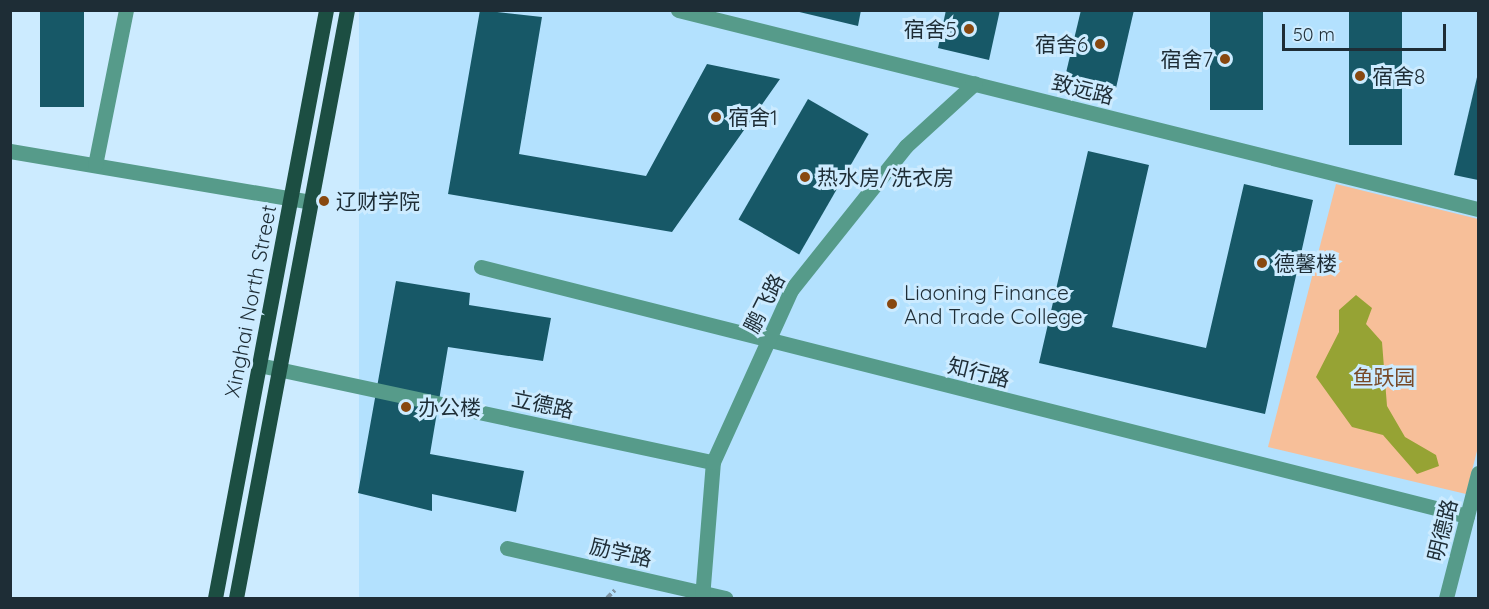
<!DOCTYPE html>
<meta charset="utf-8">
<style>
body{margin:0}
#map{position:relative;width:1489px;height:609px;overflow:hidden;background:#ccebff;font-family:Quicksand,"Noto Sans SC",sans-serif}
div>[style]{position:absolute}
.built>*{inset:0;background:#b3e1fe;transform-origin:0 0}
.green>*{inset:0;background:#f7bf99}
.water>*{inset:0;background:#96a334}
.building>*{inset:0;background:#175867;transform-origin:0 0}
.path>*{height:4px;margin-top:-2px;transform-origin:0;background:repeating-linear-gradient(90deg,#7e95a4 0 6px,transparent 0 9px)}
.minor>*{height:15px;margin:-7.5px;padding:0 7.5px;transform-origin:7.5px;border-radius:7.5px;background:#569b8a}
.major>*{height:15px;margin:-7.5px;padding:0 7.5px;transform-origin:7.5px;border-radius:7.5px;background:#1c4e42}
.dots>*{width:16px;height:16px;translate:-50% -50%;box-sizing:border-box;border:3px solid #ccebff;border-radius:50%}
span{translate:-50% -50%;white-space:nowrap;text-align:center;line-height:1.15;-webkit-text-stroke:6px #ccebff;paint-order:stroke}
.poi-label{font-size:21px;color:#1e2d36}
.right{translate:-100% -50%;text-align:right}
.left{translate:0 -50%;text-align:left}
.street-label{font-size:21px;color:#1e2d36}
.park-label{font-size:21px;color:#784a28}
.frame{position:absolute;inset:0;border:12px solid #1e2d36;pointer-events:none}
.scale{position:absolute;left:1282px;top:24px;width:164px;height:27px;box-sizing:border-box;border:3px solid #1e2d36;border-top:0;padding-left:8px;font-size:18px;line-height:21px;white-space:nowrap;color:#1e2d36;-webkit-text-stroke:4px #ccebff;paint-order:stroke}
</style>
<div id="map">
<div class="built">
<div style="left:359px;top:11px;width:1119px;height:597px"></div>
</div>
<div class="green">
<div style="clip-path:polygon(1336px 184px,1478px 219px,1478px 447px,1466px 494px,1268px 447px)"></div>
</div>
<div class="water">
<div style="clip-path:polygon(1356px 295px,1372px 308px,1366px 324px,1382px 342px,1387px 406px,1405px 437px,1436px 455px,1439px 466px,1417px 474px,1383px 435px,1352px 427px,1316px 377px,1339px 332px,1339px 310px)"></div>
</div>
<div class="building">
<div style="left:40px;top:10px;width:44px;height:97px"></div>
<div style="clip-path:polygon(480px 10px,542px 17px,519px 154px,646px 176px,707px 64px,780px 79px,672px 232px,448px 194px)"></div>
<div style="clip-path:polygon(791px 10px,861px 10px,858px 26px)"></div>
<div style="clip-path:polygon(946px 10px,1000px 10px,989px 60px,938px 48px)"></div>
<div style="clip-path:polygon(1081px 10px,1134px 10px,1116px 88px,1065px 77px)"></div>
<div style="left:1210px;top:10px;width:53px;height:100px"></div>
<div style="left:1349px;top:10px;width:53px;height:135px"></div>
<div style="clip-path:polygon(1478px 73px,1478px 180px,1454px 175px)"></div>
<div style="left:808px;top:99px;width:70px;height:139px;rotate:30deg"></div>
<div style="clip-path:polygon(1088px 151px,1149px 165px,1112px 327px,1206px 348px,1244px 184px,1313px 200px,1265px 414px,1039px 363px)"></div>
<div style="clip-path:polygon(396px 281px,470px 293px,469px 305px,551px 318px,543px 361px,448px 347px,430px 454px,524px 471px,516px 512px,432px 494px,432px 511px,358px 493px)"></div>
</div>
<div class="path">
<div style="left:607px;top:598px;width:11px;rotate:-45deg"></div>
</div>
<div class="minor">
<div style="left:678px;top:10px;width:824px;rotate:13.97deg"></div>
<div style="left:10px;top:151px;width:305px;rotate:9.6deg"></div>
<div style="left:95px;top:165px;width:158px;rotate:-78.7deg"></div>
<div style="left:481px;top:267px;width:1017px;rotate:14.17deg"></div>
<div style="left:259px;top:365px;width:464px;rotate:12.1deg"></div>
<div style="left:507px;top:548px;width:224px;rotate:12.9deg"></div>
<div style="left:702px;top:598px;width:136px;rotate:-85.4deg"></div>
<div style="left:713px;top:462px;width:189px;rotate:-65.6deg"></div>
<div style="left:791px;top:290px;width:184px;rotate:-51.4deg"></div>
<div style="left:906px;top:146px;width:93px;rotate:-42.4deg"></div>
<div style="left:1446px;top:598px;width:129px;rotate:-75.6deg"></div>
</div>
<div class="major">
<div style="left:215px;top:598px;width:598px;rotate:-79.31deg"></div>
<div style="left:236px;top:598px;width:598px;rotate:-79.31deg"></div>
</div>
<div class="dots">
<div style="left:969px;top:29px;background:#884810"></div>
<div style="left:1100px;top:44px;background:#884810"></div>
<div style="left:1225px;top:59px;background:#884810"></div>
<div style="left:1360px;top:76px;background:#884810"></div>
<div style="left:716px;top:117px;background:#884810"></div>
<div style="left:805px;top:177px;background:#884810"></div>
<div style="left:324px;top:201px;background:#884810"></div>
<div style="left:1262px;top:263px;background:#884810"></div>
<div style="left:892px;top:304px;background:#884810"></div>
<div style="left:406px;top:407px;background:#884810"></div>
</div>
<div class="poi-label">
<span class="right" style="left:957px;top:29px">宿舍5</span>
<span class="right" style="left:1088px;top:44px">宿舍6</span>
<span class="right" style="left:1213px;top:59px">宿舍7</span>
<span class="left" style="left:1372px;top:76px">宿舍8</span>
<span class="left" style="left:728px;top:117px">宿舍1</span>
<span class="left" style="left:817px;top:177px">热水房/洗衣房</span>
<span class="left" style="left:336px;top:201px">辽财学院</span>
<span class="left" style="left:1274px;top:263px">德馨楼</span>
<span class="left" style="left:904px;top:304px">Liaoning Finance<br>And Trade College</span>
<span class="left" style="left:418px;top:407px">办公楼</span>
</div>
<div class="street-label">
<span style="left:1083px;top:89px;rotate:14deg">致远路</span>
<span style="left:250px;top:301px;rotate:-79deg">Xinghai North Street</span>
<span style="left:764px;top:303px;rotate:-63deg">鹏飞路</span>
<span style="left:979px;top:372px;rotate:14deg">知行路</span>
<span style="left:543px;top:404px;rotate:12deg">立德路</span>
<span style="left:1442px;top:530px;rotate:-76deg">明德路</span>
<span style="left:621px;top:552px;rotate:13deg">励学路</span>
</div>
<div class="park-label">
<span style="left:1384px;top:377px">鱼跃园</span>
</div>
<div class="frame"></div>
<div class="scale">50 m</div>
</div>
